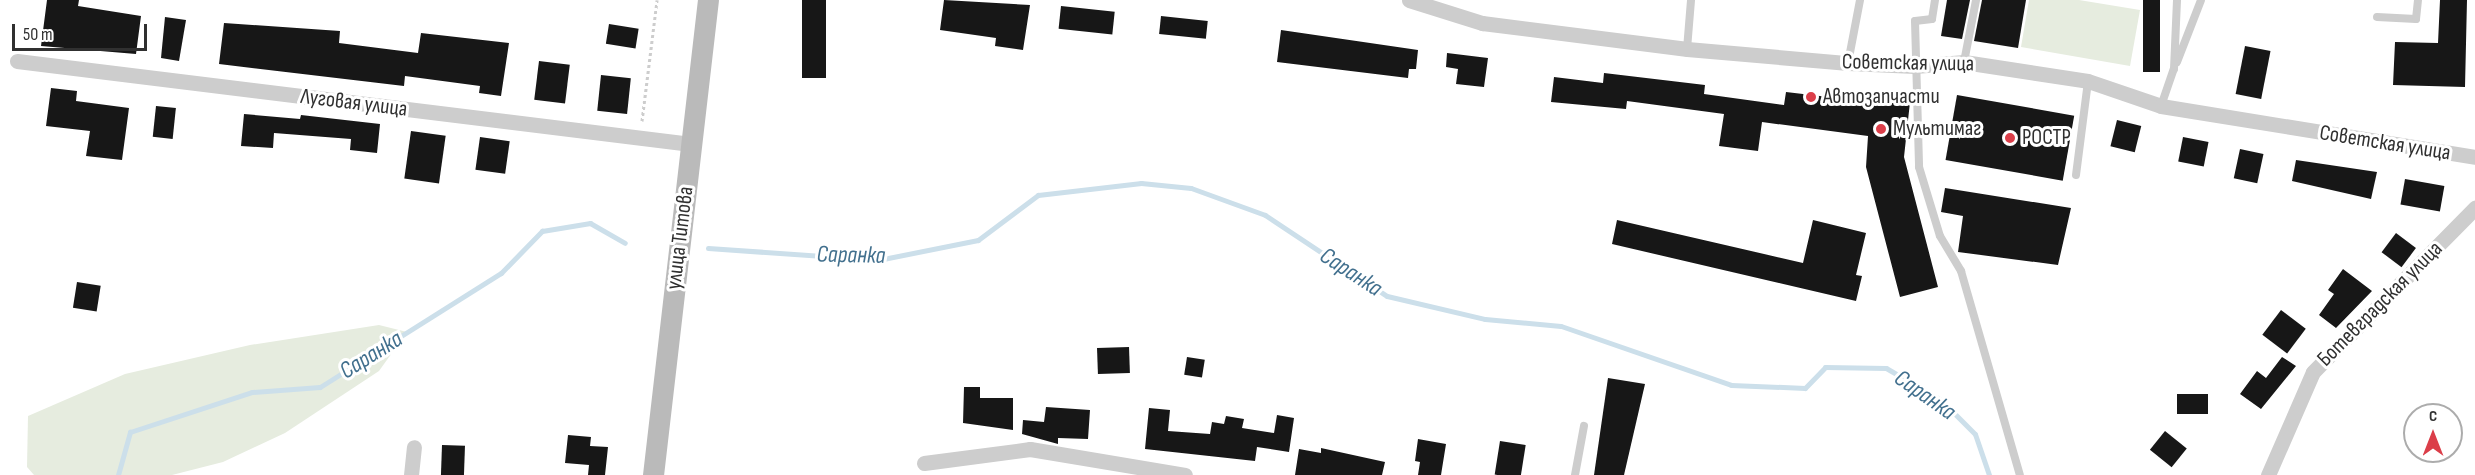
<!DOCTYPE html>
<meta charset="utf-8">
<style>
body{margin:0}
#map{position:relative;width:2475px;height:475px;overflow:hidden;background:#fff;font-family:"Sofia Sans Condensed",sans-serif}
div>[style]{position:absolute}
.green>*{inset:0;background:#e6ecdf}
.stream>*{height:5px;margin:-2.5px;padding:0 2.5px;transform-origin:2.5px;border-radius:2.5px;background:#ccdfea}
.building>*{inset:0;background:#171717;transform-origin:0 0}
.path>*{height:3px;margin-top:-1.5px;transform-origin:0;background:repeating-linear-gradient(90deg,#cdcdcd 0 3px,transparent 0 6px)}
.service>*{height:8px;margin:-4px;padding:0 4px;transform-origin:4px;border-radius:4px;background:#cdcdcd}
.minor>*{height:15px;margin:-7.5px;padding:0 7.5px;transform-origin:7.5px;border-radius:7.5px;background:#cdcdcd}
.secondary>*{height:21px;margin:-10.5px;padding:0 10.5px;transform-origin:10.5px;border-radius:10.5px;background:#bababa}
.dots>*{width:16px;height:16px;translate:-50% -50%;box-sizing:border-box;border:3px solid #fff;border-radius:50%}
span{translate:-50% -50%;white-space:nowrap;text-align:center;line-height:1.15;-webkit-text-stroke:6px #fff;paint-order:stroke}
.street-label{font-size:22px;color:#303030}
.poi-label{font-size:22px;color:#303030}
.left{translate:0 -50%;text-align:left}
.water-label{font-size:24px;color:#42708e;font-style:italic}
.north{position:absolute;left:2403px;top:403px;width:60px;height:60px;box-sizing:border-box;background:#fff;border:2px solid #acacac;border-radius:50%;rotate:0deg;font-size:16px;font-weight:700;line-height:24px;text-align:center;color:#303030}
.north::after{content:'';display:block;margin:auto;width:21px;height:27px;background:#db3e49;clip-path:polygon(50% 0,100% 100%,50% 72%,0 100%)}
.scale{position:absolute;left:12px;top:24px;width:135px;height:27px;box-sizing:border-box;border:3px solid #303030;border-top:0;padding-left:8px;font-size:18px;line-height:21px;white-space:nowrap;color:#303030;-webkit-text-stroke:4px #fff;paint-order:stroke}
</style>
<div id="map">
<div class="green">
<div style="clip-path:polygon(2029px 0,2079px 0,2140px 10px,2130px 66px,2021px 47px)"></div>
<div style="clip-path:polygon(379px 325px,407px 332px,379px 371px,285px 433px,223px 462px,172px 475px,34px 475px,27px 467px,28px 416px,125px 374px,250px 345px)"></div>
</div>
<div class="stream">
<div style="left:708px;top:248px;width:170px;rotate:4deg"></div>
<div style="left:878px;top:260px;width:102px;rotate:-11.3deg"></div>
<div style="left:978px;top:240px;width:75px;rotate:-36.9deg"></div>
<div style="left:1038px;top:195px;width:104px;rotate:-6.6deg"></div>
<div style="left:1141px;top:183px;width:50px;rotate:5.7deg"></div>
<div style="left:1191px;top:188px;width:79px;rotate:20deg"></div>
<div style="left:1265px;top:215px;width:146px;rotate:33.6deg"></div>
<div style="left:1387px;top:296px;width:101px;rotate:13.2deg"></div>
<div style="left:1485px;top:319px;width:76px;rotate:5.3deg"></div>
<div style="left:1561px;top:326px;width:180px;rotate:19.1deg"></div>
<div style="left:1731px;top:385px;width:74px;rotate:2.3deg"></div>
<div style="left:1805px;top:388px;width:29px;rotate:-46deg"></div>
<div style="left:1825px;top:367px;width:61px;rotate:0.9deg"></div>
<div style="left:1886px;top:368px;width:64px;rotate:30.2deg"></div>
<div style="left:1941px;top:400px;width:48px;rotate:45deg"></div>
<div style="left:1975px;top:434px;width:43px;rotate:71.1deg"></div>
<div style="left:118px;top:475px;width:45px;rotate:-74.4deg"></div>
<div style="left:130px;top:432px;width:128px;rotate:-18.2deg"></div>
<div style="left:252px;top:392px;width:68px;rotate:-4.2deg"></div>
<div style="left:320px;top:387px;width:214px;rotate:-32.2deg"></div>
<div style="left:501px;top:273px;width:59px;rotate:-45.7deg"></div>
<div style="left:542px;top:231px;width:49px;rotate:-9.5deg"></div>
<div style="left:590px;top:223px;width:40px;rotate:29.7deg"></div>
</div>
<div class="building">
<div style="clip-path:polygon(47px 0,79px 0,78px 6px,141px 16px,136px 54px,41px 46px)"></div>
<div style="left:802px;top:0;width:24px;height:78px"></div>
<div style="clip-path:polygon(944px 0,1030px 5px,1023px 50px,995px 46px,996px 38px,940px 30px)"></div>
<div style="clip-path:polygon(1947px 0,1970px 0,1962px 39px,1941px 36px)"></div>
<div style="clip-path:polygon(1982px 0,2026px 0,2018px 48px,1974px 41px)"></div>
<div style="left:2143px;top:0;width:17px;height:72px"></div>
<div style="clip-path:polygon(2440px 0,2467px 0,2465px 87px,2393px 85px,2395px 42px,2438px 43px)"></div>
<div style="left:1061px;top:6px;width:54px;height:23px;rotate:6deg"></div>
<div style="left:1161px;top:16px;width:47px;height:18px;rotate:6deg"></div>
<div style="clip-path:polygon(165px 17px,186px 20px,179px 61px,161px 58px)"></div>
<div style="clip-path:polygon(224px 23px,340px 31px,339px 43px,418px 53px,421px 33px,509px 43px,501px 96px,479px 93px,480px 86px,405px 76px,404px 86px,219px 64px)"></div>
<div style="left:609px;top:24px;width:30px;height:20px;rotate:9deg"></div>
<div style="clip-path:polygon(1281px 30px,1418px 50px,1416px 69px,1409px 69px,1408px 78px,1277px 62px)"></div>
<div style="left:2245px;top:46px;width:26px;height:49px;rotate:11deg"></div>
<div style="clip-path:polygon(1447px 53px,1488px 58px,1484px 87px,1456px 84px,1458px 69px,1446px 67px)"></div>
<div style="left:539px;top:61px;width:31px;height:39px;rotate:7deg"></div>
<div style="clip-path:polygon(1604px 73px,1705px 85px,1704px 94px,1784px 105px,1786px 92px,1837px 98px,1838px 92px,1910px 102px,1904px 157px,1938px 287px,1900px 297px,1866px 167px,1868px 136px,1762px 122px,1758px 151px,1719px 146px,1724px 114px,1627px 101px,1626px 109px,1551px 102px,1554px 77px,1603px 83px)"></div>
<div style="left:601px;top:75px;width:30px;height:36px;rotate:6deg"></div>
<div style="clip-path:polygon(51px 88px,77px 91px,76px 101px,129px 108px,122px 160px,86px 156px,90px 131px,46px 126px)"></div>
<div style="left:1957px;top:95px;width:119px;height:66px;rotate:10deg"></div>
<div style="left:156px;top:106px;width:20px;height:31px;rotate:6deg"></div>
<div style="clip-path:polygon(244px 114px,300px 119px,301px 115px,380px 124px,377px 153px,350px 150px,351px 139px,274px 133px,273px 148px,241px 146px)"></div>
<div style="left:2117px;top:120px;width:25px;height:27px;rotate:14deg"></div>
<div style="left:411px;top:131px;width:35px;height:48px;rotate:8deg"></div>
<div style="left:480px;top:137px;width:30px;height:33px;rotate:8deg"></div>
<div style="left:2183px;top:137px;width:26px;height:25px;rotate:11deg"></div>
<div style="left:2240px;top:149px;width:24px;height:30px;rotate:12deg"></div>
<div style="clip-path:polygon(2296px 160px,2377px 172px,2371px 199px,2292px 181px)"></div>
<div style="left:2405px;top:179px;width:40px;height:26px;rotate:10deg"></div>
<div style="clip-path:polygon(1945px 188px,2071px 208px,2058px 265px,1958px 252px,1963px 216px,1941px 212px)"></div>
<div style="clip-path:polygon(1617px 220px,1803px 263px,1813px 220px,1866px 233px,1856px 275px,1862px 276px,1856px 301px,1612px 244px)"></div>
<div style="left:2396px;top:233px;width:25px;height:24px;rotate:37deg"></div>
<div style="clip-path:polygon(2343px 269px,2372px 291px,2336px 328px,2319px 315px,2334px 294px,2328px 290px)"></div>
<div style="left:77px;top:282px;width:24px;height:26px;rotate:9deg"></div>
<div style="left:2281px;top:310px;width:31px;height:31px;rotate:37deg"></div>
<div style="left:1129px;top:347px;width:26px;height:32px;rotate:88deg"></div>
<div style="left:1187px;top:357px;width:18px;height:18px;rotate:9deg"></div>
<div style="clip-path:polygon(2282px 357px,2296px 366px,2261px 409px,2240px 394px,2257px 371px,2266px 378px)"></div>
<div style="clip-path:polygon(1608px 378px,1645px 384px,1624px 475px,1594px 475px)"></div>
<div style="clip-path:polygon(964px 387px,980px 387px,980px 398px,1013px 398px,1013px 430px,963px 423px)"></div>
<div style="left:2177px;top:394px;width:31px;height:20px"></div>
<div style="clip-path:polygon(1046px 407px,1090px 410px,1088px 439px,1058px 438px,1058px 444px,1022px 434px,1023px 420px,1044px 422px)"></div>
<div style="clip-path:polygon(1149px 408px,1170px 410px,1168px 431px,1210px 434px,1212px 422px,1224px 424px,1226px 416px,1244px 419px,1242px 428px,1274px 433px,1277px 415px,1294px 418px,1289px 452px,1257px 447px,1255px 461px,1145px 449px)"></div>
<div style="left:2165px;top:431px;width:28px;height:24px;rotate:39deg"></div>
<div style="clip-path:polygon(568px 435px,591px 437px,590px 446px,608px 447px,605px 475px,588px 475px,589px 465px,565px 463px)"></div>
<div style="clip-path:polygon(1418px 439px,1446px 444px,1441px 475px,1418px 475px,1420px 462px,1415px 461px)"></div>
<div style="left:1500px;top:441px;width:26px;height:34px;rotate:9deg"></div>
<div style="left:442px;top:445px;width:23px;height:30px;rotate:2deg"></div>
<div style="clip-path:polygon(1321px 448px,1385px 462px,1382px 475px,1295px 475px,1299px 449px,1321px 453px)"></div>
</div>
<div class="path">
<div style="left:642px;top:121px;width:122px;rotate:-82.9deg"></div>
</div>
<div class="service">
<div style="left:1935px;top:0;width:19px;rotate:99deg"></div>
<div style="left:1932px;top:19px;width:17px;rotate:173deg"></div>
<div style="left:1915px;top:21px;width:146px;rotate:88.4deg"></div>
<div style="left:1919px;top:167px;width:72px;rotate:73.1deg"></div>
<div style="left:1940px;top:236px;width:41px;rotate:59deg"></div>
<div style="left:1961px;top:271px;width:212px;rotate:73.9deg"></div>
<div style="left:2377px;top:17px;width:39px;rotate:3deg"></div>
<div style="left:2416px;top:19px;width:19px;rotate:-84deg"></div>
<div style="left:1687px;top:49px;width:49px;rotate:-85.3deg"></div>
<div style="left:1964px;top:62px;width:63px;rotate:-79deg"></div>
<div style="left:2177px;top:62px;width:66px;rotate:-68.8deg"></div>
<div style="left:1848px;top:63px;width:64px;rotate:-79.2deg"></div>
<div style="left:2161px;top:106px;width:39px;rotate:-71deg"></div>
<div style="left:2174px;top:69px;width:69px;rotate:-87.5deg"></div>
<div style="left:2076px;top:175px;width:95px;rotate:-82.7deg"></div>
<div style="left:1575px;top:475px;width:50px;rotate:-79.6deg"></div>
</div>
<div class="minor">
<div style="left:1409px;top:0;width:77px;rotate:17.5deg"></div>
<div style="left:1482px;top:23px;width:207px;rotate:7.2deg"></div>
<div style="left:1687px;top:49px;width:162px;rotate:5deg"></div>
<div style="left:1848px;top:63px;width:67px;rotate:2.6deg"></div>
<div style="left:1915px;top:66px;width:49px;rotate:-4.7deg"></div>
<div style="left:1964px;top:62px;width:125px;rotate:8.7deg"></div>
<div style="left:2088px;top:81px;width:77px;rotate:18.9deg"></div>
<div style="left:2161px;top:106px;width:318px;rotate:9.2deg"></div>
<div style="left:17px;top:61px;width:679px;rotate:7.02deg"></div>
<div style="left:924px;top:463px;width:107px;rotate:-7.5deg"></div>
<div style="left:1030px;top:449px;width:157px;rotate:9.5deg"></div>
<div style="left:411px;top:475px;width:28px;rotate:-84deg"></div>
<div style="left:2268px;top:475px;width:112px;rotate:-66.4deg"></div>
<div style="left:2313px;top:372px;width:231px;rotate:-45.4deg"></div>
</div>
<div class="secondary">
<div style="left:653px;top:475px;width:478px;rotate:-83.4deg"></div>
</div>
<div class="dots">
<div style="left:1811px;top:97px;background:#db3e49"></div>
<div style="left:1881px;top:129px;background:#db3e49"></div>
<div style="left:2010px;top:138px;background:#db3e49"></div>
</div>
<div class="street-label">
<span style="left:1908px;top:63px;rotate:1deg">Советская улица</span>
<span style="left:354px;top:103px;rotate:7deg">Луговая улица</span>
<span style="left:2385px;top:143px;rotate:9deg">Советская улица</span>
<span style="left:680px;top:238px;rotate:-83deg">улица Титова</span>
<span style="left:2380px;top:304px;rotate:-45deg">Ботевградская улица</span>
</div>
<div class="poi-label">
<span class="left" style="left:1823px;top:97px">Автозапчасти</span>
<span class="left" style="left:1893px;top:129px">Мультимаг</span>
<span class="left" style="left:2022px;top:138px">РОСТР</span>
</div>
<div class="water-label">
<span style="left:851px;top:255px;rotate:1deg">Саранка</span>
<span style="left:1351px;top:272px;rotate:33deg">Саранка</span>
<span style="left:371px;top:355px;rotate:-32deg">Саранка</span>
<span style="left:1925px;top:395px;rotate:35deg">Саранка</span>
</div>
<div class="north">С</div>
<div class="scale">50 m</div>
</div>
